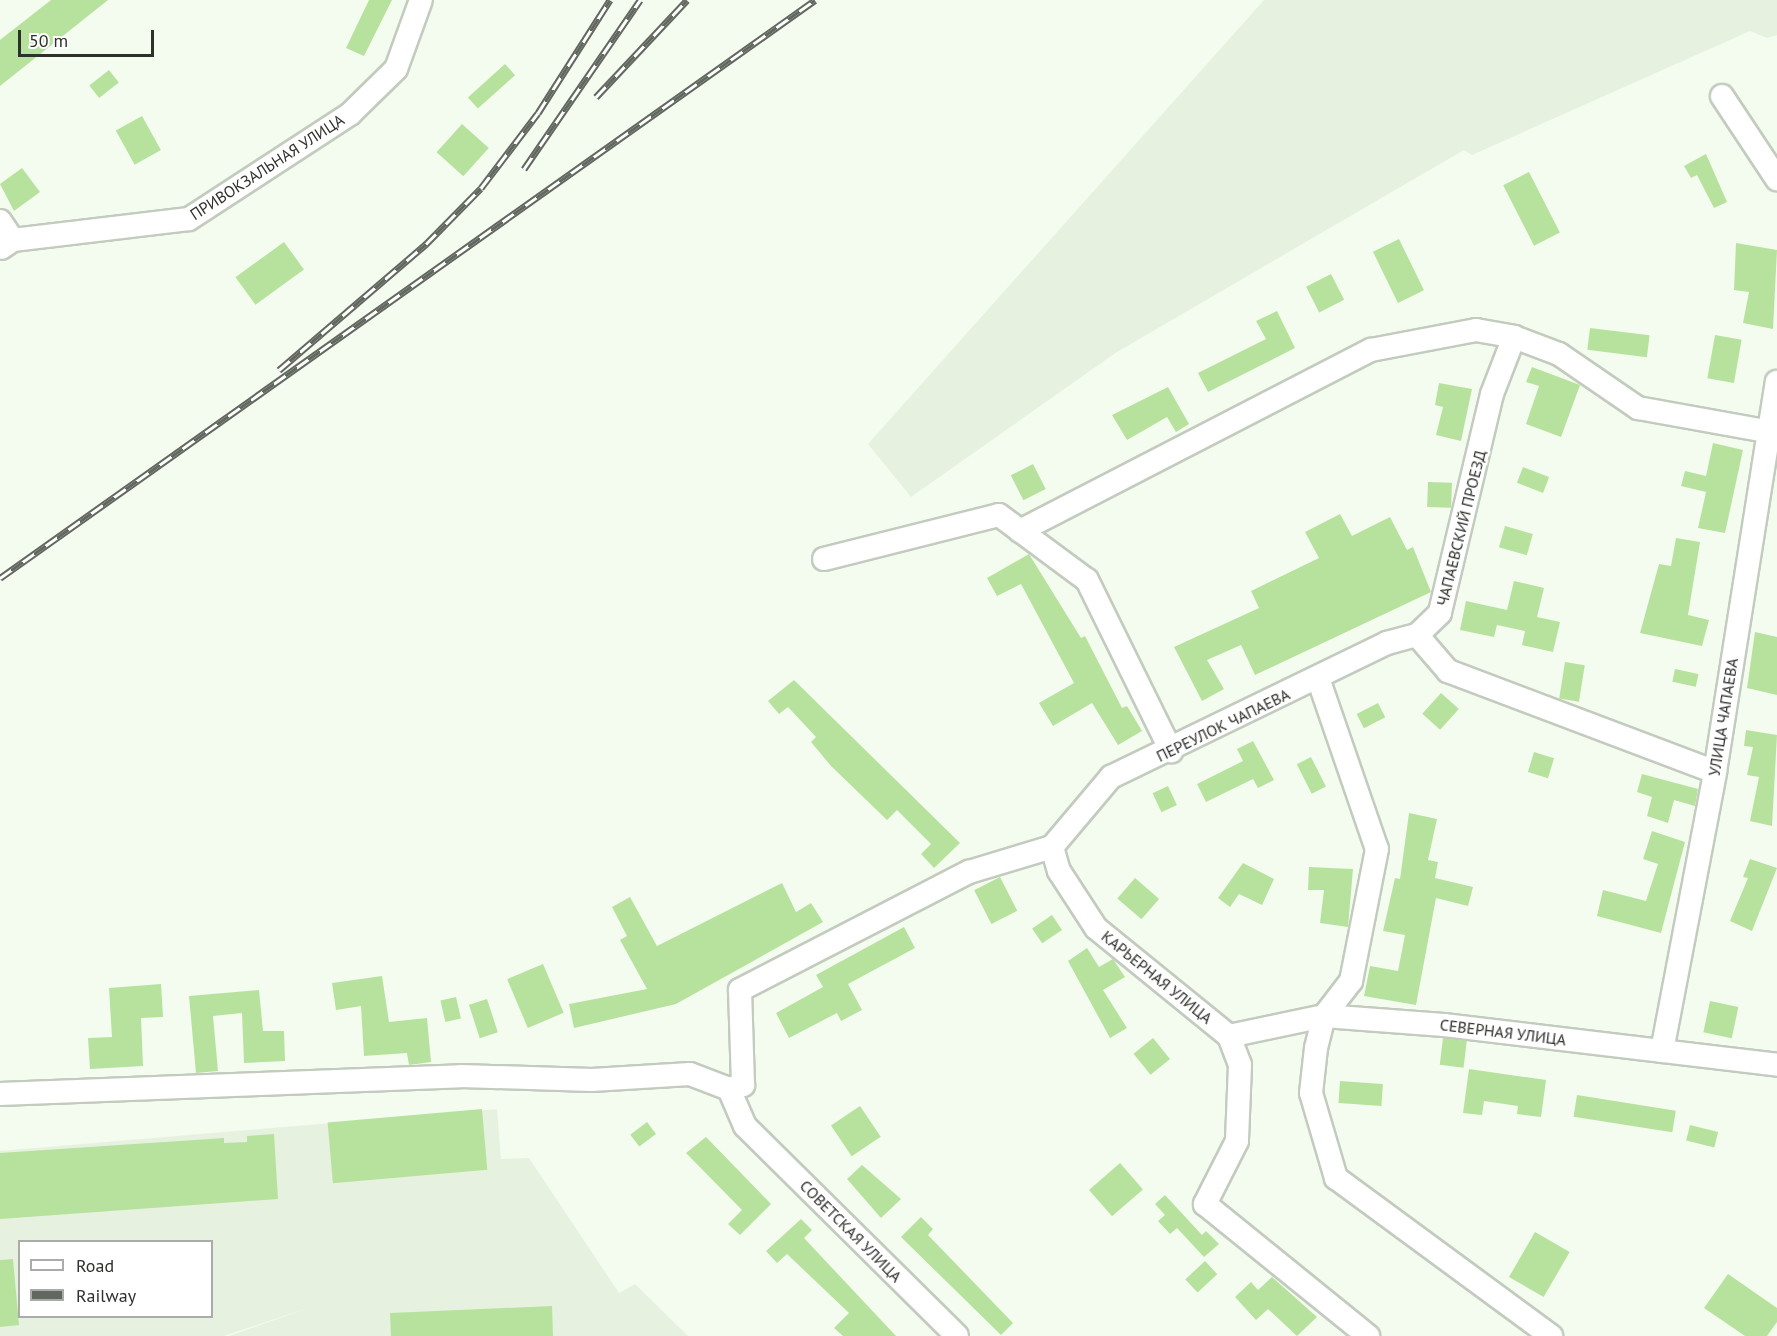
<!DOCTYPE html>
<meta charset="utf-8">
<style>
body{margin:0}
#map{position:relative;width:1777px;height:1336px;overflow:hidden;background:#f4fcef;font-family:"PT Sans",sans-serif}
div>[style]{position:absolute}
.built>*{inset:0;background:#e6f2df}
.building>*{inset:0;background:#b7e29e;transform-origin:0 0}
.roads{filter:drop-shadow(2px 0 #c3cbbf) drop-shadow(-2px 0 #c3cbbf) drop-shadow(0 2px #c3cbbf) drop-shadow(0 -2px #c3cbbf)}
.minor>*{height:22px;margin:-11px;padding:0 11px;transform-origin:11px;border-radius:11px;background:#fff}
.rail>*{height:7px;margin-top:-3.5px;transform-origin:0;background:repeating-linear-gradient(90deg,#fff 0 14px,#626760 0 28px);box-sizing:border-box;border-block:2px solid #626760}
span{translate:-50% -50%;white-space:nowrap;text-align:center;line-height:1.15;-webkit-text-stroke:4.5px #fff;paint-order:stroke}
.street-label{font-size:16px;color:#2d302b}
.legend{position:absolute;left:18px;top:1240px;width:195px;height:78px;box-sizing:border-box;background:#fff;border:2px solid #abacaa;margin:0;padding:8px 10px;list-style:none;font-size:18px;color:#2d302b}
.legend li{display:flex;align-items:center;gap:12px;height:30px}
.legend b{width:30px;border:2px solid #abacaa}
.scale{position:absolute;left:18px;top:30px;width:136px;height:27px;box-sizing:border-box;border:3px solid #2d302b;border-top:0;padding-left:8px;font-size:18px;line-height:21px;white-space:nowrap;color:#2d302b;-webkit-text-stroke:4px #fff;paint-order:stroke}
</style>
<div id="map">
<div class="built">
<div style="clip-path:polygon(1264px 0,1777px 0,1777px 35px,1767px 38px,1750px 31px,1472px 155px,1464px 150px,1117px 352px,911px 497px,868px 444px)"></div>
<div style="clip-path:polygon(evenodd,497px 1109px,501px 1159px,529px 1158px,619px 1293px,635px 1284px,688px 1336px,229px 1336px,311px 1307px,224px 1336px,0 1336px,0 1151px,497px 1109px,20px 1242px,212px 1242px,212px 1316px,20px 1316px,20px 1242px)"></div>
</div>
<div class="building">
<div style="clip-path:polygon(51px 0,108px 0,0 86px,0 40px)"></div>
<div style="clip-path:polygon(369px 0,392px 0,364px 56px,346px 48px)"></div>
<div style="left:505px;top:64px;width:15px;height:50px;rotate:48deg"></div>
<div style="left:109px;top:70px;width:16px;height:25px;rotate:52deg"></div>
<div style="left:142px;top:116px;width:39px;height:30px;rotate:61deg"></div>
<div style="left:462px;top:124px;width:36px;height:38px;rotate:42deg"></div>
<div style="clip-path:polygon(1706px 154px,1727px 202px,1714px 208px,1697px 175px,1691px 178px,1684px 166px)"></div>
<div style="clip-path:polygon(22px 168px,40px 192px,14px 211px,0 184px)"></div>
<div style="left:1529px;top:172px;width:68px;height:29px;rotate:63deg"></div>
<div style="left:1399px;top:239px;width:57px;height:29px;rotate:64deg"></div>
<div style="left:284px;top:242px;width:34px;height:60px;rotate:54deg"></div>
<div style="clip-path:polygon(1736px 243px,1777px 250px,1773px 329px,1743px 323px,1749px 292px,1734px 290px)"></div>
<div style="left:1331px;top:274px;width:29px;height:28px;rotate:63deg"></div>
<div style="clip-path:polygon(1277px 311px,1295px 348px,1208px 392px,1198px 373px,1266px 339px,1256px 321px)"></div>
<div style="left:1590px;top:328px;width:60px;height:22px;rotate:7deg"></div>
<div style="left:1715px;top:335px;width:27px;height:44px;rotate:10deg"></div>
<div style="clip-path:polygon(1532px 367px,1580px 385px,1561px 437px,1526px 424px,1539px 386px,1526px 382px)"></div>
<div style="clip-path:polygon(1439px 383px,1472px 389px,1461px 441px,1436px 435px,1443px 407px,1435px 405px)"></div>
<div style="clip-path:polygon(1168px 387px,1189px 424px,1176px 432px,1167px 417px,1127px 440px,1112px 415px)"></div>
<div style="clip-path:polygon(1713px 443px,1743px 450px,1725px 533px,1698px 528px,1706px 492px,1681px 486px,1685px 471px,1706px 476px)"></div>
<div style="left:1033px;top:464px;width:28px;height:25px;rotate:63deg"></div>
<div style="left:1523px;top:467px;width:28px;height:17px;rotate:21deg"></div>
<div style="left:1428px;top:482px;width:24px;height:25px;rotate:2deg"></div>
<div style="clip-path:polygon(1340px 514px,1352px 536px,1390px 517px,1407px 550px,1413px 547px,1431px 592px,1255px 675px,1241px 645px,1207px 660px,1224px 689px,1202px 701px,1174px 647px,1259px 608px,1251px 591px,1319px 558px,1305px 532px)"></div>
<div style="left:1505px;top:526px;width:29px;height:22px;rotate:16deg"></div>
<div style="clip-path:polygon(1676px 538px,1700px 542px,1688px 615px,1709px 620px,1702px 646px,1640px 633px,1659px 564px,1671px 566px)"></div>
<div style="clip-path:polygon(1029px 554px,1081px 638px,1085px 636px,1122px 708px,1127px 706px,1142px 731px,1118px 745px,1092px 703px,1053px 726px,1039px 703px,1074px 683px,1021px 584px,997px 596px,987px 578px)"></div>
<div style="clip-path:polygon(1514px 581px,1544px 588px,1537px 617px,1560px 622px,1553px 652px,1522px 645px,1525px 631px,1497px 625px,1494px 637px,1460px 630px,1466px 601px,1507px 610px)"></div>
<div style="clip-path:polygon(1755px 632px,1777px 637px,1777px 695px,1747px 688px)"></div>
<div style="left:1565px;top:662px;width:20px;height:37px;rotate:9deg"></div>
<div style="left:1675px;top:669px;width:24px;height:13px;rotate:12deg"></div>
<div style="clip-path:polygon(794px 680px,960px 843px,934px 868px,921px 854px,931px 844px,897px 810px,887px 820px,831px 766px,811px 742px,816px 737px,788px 707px,779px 714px,768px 701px)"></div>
<div style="left:1441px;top:693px;width:24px;height:28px;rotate:42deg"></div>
<div style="left:1378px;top:703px;width:16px;height:24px;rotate:63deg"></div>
<div style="clip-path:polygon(1746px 730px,1777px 735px,1772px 826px,1750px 821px,1759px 777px,1747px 775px,1753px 747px,1744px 746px)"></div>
<div style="clip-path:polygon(1253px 741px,1274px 780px,1258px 788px,1253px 779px,1206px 802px,1197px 784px,1243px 761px,1237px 749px)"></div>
<div style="left:1534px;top:752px;width:21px;height:21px;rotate:17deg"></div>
<div style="left:1311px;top:757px;width:33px;height:16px;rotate:63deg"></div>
<div style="clip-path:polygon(1642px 774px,1698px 789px,1695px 806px,1674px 800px,1668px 823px,1647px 816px,1652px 797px,1637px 792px)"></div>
<div style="left:1168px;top:786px;width:21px;height:17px;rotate:65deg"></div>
<div style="clip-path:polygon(1409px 813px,1437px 819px,1428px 860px,1438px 862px,1435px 878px,1473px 887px,1468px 906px,1436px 898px,1416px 1005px,1364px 996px,1370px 966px,1398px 971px,1405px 935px,1383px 931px,1395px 878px,1400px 879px)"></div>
<div style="clip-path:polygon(1652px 831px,1685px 842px,1661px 933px,1597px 916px,1603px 890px,1646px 901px,1658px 864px,1643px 859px)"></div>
<div style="clip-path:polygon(1750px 859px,1777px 868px,1752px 931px,1730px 921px,1748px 878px,1743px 877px)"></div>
<div style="clip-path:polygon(1243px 863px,1274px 879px,1262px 905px,1239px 894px,1230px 907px,1218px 898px)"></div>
<div style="clip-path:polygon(1309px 867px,1353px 869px,1348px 927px,1320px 923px,1324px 890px,1308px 890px)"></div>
<div style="left:1000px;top:877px;width:38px;height:29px;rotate:63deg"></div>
<div style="left:1135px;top:878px;width:32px;height:27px;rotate:41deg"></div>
<div style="clip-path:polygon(782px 883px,796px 912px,811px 903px,823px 922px,676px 1004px,574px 1028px,569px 1004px,647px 989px,620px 940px,627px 936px,612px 907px,630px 897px,657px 946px)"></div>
<div style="left:1052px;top:915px;width:18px;height:24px;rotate:56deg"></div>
<div style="clip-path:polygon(904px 927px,915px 948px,848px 984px,862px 1010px,841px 1021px,837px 1013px,789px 1038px,776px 1013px,823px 987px,816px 975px)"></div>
<div style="clip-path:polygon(1087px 948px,1099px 967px,1113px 959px,1125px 977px,1103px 990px,1127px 1028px,1110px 1038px,1068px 961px)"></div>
<div style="left:543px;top:964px;width:53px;height:39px;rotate:67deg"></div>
<div style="clip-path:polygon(382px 976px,389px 1022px,427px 1018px,431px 1062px,409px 1065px,407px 1053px,364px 1056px,361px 1006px,336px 1010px,332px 983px)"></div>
<div style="clip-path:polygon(161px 984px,163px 1017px,141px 1018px,143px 1066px,90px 1069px,88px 1038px,112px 1037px,109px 988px)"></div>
<div style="clip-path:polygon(259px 990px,263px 1031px,284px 1031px,285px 1061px,244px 1063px,242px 1013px,213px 1016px,218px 1071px,196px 1073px,189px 996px)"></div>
<div style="left:456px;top:997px;width:22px;height:16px;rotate:77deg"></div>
<div style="left:487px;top:999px;width:35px;height:19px;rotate:72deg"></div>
<div style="left:1710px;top:1001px;width:29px;height:32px;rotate:12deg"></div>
<div style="left:1153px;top:1038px;width:27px;height:25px;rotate:51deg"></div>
<div style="left:1443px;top:1038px;width:24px;height:27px;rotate:7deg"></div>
<div style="clip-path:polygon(1469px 1069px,1546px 1080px,1541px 1117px,1517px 1114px,1518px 1106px,1484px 1101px,1482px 1115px,1463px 1113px)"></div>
<div style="left:1340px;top:1081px;width:43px;height:22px;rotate:4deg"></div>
<div style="left:1577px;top:1095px;width:100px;height:22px;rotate:9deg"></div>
<div style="left:860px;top:1106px;width:37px;height:35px;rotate:56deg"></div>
<div style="left:482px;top:1109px;width:61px;height:155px;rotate:85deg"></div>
<div style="left:647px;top:1122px;width:15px;height:21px;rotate:53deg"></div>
<div style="left:1690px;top:1125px;width:29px;height:16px;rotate:14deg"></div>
<div style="clip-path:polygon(274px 1134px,278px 1199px,0 1219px,0 1153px,224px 1138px,224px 1143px,247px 1142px,247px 1136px)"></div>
<div style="clip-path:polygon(706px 1137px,771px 1204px,740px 1235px,728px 1224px,742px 1210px,686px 1153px)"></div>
<div style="left:1120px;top:1163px;width:35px;height:41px;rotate:49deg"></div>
<div style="clip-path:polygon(862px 1165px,901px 1199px,881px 1218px,847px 1179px)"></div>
<div style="clip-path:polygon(1165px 1195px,1202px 1235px,1206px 1231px,1219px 1244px,1204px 1257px,1177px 1228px,1170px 1234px,1158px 1221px,1165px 1215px,1155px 1204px)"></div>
<div style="clip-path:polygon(921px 1217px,933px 1229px,928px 1235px,1013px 1323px,1001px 1335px,901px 1237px)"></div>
<div style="clip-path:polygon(801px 1219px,812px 1230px,804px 1238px,896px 1336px,843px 1336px,834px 1328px,849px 1313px,787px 1254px,777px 1263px,766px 1251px)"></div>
<div style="left:1535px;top:1232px;width:40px;height:52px;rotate:30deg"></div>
<div style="clip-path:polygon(13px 1259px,19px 1325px,0 1327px,0 1260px)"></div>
<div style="left:1205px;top:1261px;width:18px;height:27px;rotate:47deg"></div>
<div style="clip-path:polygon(1728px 1274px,1777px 1308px,1777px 1322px,1767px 1336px,1745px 1336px,1704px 1308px)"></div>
<div style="clip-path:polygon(1272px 1277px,1317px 1317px,1297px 1336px,1268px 1309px,1256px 1320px,1235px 1297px,1251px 1282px,1258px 1290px)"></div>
<div style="clip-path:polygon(552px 1306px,553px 1336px,391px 1336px,390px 1313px)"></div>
</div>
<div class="roads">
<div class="minor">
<div style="left:1722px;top:96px;width:100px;rotate:56.5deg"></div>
<div style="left:0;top:221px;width:23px;rotate:56deg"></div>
<div style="left:13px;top:240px;width:14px;rotate:146deg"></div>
<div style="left:13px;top:240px;width:177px;rotate:-6.8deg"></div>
<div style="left:189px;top:219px;width:192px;rotate:-33.1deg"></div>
<div style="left:350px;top:114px;width:64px;rotate:-44.4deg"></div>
<div style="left:396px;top:69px;width:73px;rotate:-70.1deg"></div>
<div style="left:1514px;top:337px;width:61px;rotate:111.1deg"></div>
<div style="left:1492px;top:394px;width:225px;rotate:103.4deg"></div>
<div style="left:1440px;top:613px;width:32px;rotate:136deg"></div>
<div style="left:1417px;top:635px;width:48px;rotate:49.3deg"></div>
<div style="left:1448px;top:671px;width:285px;rotate:20.7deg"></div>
<div style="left:1020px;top:531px;width:395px;rotate:-27.3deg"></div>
<div style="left:1371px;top:350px;width:107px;rotate:-10.8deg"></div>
<div style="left:1476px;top:330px;width:39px;rotate:10deg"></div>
<div style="left:1514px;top:337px;width:48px;rotate:20.7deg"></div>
<div style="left:1559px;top:354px;width:96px;rotate:34.4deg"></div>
<div style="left:1638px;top:408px;width:141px;rotate:10.2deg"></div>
<div style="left:824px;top:559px;width:180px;rotate:-14.1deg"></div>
<div style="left:999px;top:515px;width:109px;rotate:36.5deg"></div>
<div style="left:1087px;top:580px;width:191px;rotate:63.8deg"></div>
<div style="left:1318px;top:678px;width:181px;rotate:71deg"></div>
<div style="left:1377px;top:849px;width:135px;rotate:101.1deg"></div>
<div style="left:1351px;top:981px;width:44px;rotate:127.6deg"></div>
<div style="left:1324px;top:1016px;width:33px;rotate:104deg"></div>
<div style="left:1316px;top:1048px;width:45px;rotate:96.3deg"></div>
<div style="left:1311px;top:1093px;width:89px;rotate:73.6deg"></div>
<div style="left:1336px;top:1178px;width:267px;rotate:36.3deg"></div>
<div style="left:1052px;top:847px;width:92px;rotate:-49.9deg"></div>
<div style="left:1111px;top:777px;width:307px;rotate:-25.9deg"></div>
<div style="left:1387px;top:643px;width:31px;rotate:-15deg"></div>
<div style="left:1229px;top:1036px;width:97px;rotate:-11.9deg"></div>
<div style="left:1324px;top:1016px;width:120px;rotate:4.3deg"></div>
<div style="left:1444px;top:1025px;width:335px;rotate:6.8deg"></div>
<div style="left:1662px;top:1051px;width:284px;rotate:-79.2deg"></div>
<div style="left:1715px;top:772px;width:395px;rotate:-81deg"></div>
<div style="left:729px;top:1089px;width:15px;rotate:-16deg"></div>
<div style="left:743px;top:1085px;width:95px;rotate:-91.8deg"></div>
<div style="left:740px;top:990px;width:258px;rotate:-27.3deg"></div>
<div style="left:969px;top:872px;width:87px;rotate:-16.8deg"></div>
<div style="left:1052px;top:847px;width:25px;rotate:74deg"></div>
<div style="left:1059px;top:871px;width:68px;rotate:57deg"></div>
<div style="left:1096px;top:928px;width:171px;rotate:39.1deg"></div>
<div style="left:1229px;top:1036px;width:31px;rotate:69deg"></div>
<div style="left:1240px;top:1065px;width:76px;rotate:92.3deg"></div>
<div style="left:1237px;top:1141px;width:71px;rotate:116.9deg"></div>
<div style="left:1205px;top:1204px;width:210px;rotate:39deg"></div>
<div style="left:0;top:1094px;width:461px;rotate:-2.2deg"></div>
<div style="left:461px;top:1076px;width:131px;rotate:1.7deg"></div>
<div style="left:592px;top:1080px;width:98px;rotate:-3.5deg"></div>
<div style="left:690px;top:1074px;width:42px;rotate:21deg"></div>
<div style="left:729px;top:1089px;width:40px;rotate:66.6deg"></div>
<div style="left:745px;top:1126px;width:298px;rotate:44.7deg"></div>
</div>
</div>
<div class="rail">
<div style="left:596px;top:97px;width:133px;rotate:-46.8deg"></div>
<div style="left:524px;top:169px;width:205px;rotate:-55.5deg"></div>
<div style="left:279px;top:370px;width:194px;rotate:-40.6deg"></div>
<div style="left:426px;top:244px;width:78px;rotate:-45.5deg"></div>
<div style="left:481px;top:188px;width:94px;rotate:-52.8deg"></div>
<div style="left:538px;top:113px;width:134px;rotate:-57.5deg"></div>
<div style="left:0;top:578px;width:999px;rotate:-35.34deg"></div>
</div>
<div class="street-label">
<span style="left:267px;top:167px;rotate:-33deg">ПРИВОКЗАЛЬНАЯ УЛИЦА</span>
<span style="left:1461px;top:528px;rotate:-76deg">ЧАПАЕВСКИЙ ПРОЕЗД</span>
<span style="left:1723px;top:717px;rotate:-81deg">УЛИЦА ЧАПАЕВА</span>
<span style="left:1223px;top:725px;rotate:-26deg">ПЕРЕУЛОК ЧАПАЕВА</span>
<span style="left:1157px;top:977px;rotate:39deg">КАРЬЕРНАЯ УЛИЦА</span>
<span style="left:1503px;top:1032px;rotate:7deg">СЕВЕРНАЯ УЛИЦА</span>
<span style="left:851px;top:1231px;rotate:45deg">СОВЕТСКАЯ УЛИЦА</span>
</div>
<ul class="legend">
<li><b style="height:8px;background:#fff"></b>Road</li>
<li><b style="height:8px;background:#626760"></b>Railway</li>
</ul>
<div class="scale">50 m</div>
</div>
